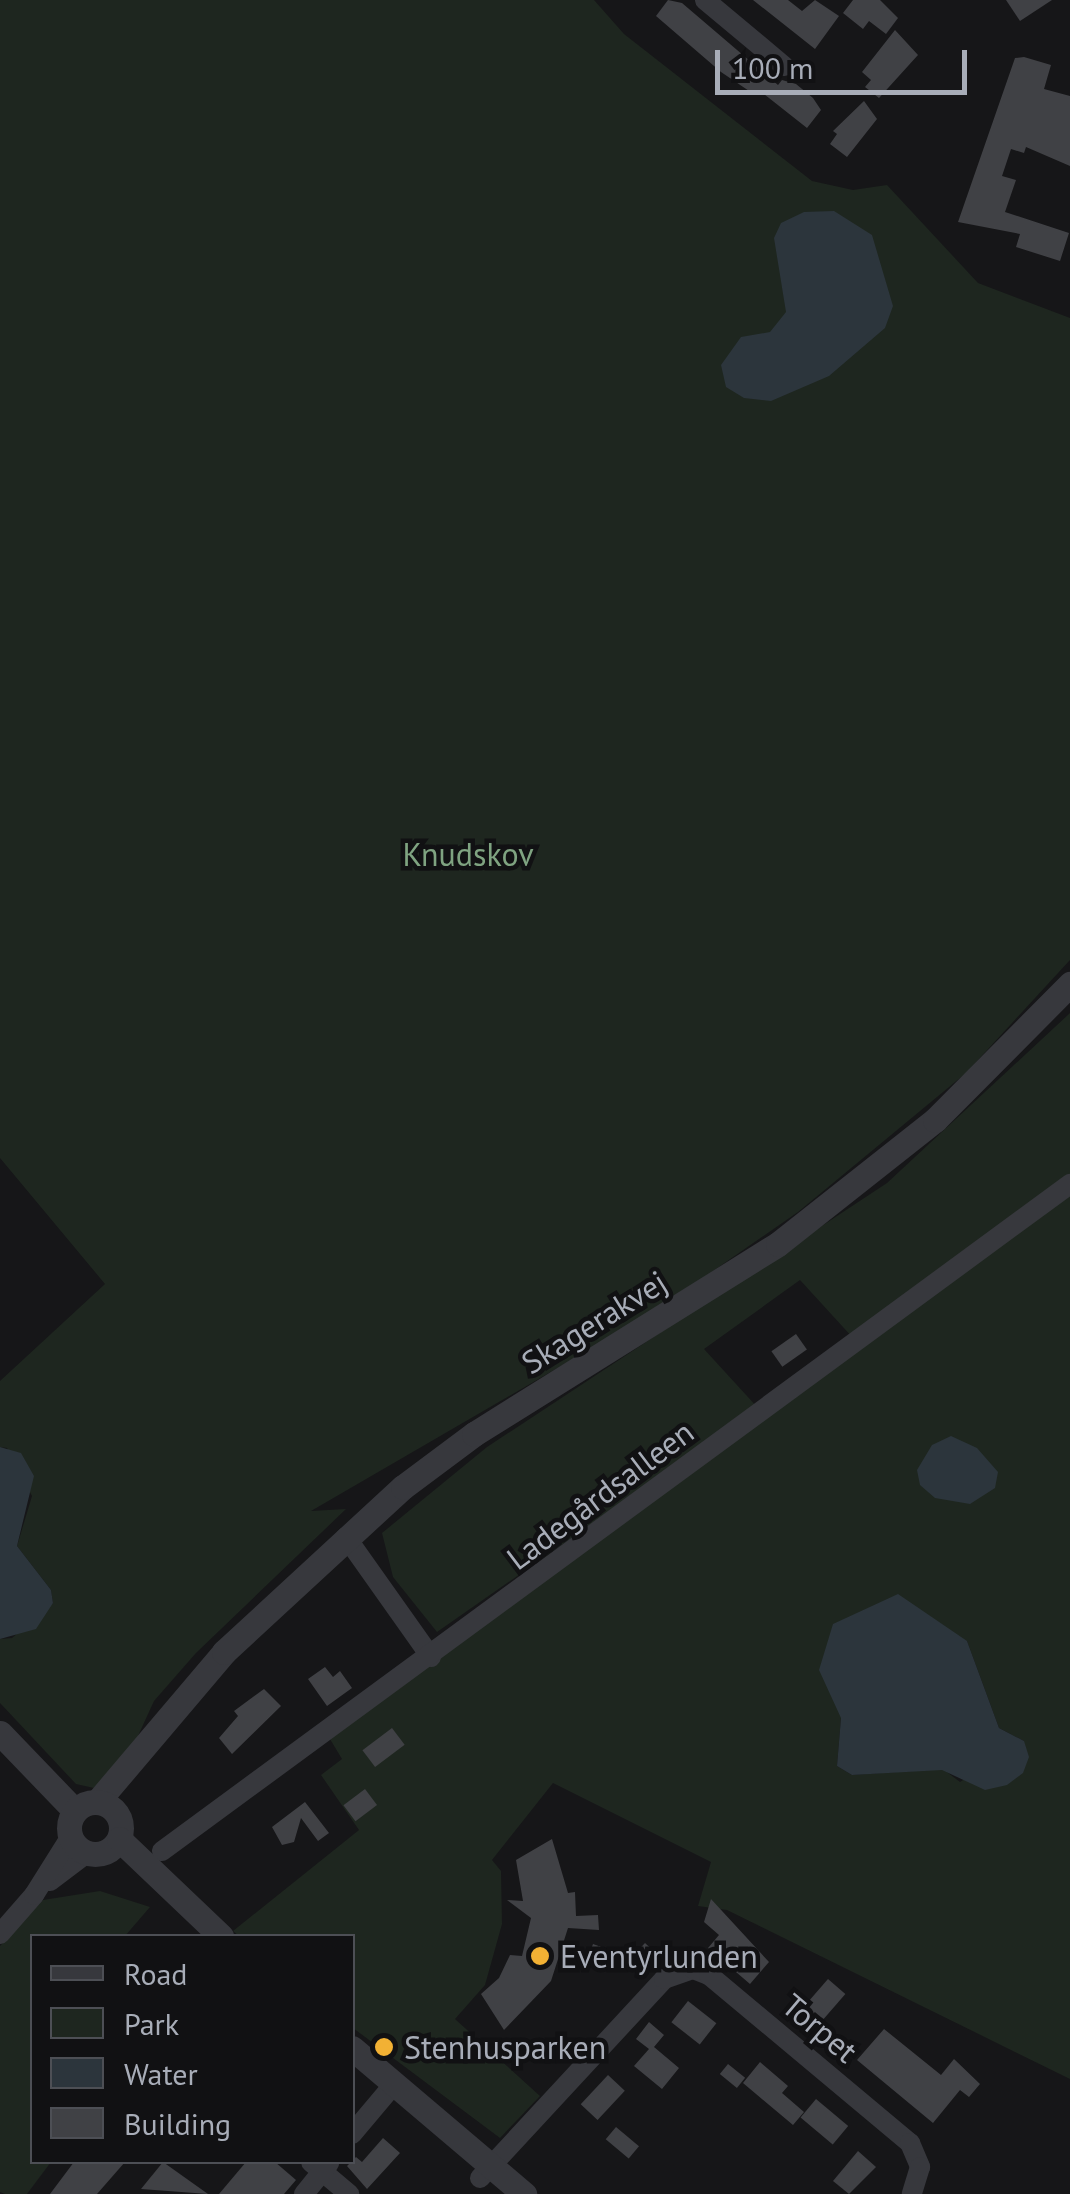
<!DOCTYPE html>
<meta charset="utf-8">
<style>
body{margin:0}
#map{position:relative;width:1070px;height:2194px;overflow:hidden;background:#161618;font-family:"PT Sans",sans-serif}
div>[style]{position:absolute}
.green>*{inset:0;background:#1e261f}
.water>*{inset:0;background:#2c353c}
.building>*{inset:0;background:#404145;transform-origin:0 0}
.minor>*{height:20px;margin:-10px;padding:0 10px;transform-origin:10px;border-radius:10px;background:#37383d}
.tertiary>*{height:25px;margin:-12.5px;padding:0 12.5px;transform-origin:12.5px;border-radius:12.5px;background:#37383d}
.tertiary>.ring{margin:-12.5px;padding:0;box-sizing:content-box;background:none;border:25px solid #37383d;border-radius:50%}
.dots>*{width:28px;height:28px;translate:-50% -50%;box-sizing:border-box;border:5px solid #111113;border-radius:50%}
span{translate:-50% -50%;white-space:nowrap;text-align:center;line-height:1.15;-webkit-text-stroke:9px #111113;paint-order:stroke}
.park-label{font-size:32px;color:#7fa381}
.street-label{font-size:32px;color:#a8adb8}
.poi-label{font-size:32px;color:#a8adb8}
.left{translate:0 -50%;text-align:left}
.legend{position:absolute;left:30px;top:1934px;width:325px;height:230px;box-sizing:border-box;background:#111113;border:2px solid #4d4f55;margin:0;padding:12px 18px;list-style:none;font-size:30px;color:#a8adb8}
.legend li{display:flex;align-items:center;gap:20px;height:50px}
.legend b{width:50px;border:2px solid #4d4f55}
.scale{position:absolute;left:715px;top:50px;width:252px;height:45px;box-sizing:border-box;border:5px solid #a8adb8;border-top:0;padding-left:12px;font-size:30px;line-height:35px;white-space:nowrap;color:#a8adb8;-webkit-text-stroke:8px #111113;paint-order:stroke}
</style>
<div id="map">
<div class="green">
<div style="clip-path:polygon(0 0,594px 0,624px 34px,812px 181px,853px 190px,887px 185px,978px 283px,1070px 318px,1070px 960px,966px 1073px,798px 1212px,654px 1312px,311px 1511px,346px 1509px,196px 1653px,154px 1701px,132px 1749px,94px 1788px,76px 1784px,0 1703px,0 1639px,12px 1638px,53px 1603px,51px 1590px,17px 1546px,32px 1496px,7px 1448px,0 1447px,0 1381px,105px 1284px,0 1158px)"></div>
<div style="clip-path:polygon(1070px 1013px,1070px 1178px,853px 1338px,800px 1280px,704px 1349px,758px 1408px,437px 1632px,393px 1577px,382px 1533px,487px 1447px,887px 1183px)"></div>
<div style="clip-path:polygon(evenodd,1070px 1192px,1070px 2079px,727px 1910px,698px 1906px,711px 1862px,553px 1783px,492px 1860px,501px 1871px,502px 1924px,485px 1985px,455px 2019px,540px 2096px,500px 2138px,353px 2028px,352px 1936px,239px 1936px,233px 1931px,359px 1830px,321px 1775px,342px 1759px,330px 1739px,1070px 1192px,967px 1641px,999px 1728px,1024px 1741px,960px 1782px,943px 1769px,852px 1775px,837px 1766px,841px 1718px,967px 1641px)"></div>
<div style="clip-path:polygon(100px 1891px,150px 1907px,125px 1936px,32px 1936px,32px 2162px,51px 2162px,27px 2194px,5px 2194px,0 2192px,0 1946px,43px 1900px)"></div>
</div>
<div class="water">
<div style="clip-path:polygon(834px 211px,872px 235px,893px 306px,885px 328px,829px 376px,771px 401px,744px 398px,726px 387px,721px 365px,741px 337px,770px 332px,786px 312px,774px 238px,781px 223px,804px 212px)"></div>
<div style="clip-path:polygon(951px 1436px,977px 1448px,998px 1472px,995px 1488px,970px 1504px,935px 1498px,920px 1485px,917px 1470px,932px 1445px)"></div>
<div style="clip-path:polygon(0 1447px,21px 1453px,34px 1476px,17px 1546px,51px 1590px,53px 1603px,36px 1629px,0 1639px)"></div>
<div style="clip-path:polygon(898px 1594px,967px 1641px,999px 1728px,1024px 1741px,1029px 1757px,1023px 1773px,1007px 1785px,985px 1790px,942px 1770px,852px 1775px,837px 1766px,841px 1718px,819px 1670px,833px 1624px)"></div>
</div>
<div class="building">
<div style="clip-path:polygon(668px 0,682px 3px,778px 85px,782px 80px,796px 84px,813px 98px,821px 110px,807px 128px,759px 90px,755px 95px,721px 72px,656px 16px)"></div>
<div style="clip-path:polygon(753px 0,788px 0,802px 11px,815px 0,839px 16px,815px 49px)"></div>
<div style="clip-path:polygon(853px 0,880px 0,898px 18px,886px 34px,869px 21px,863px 29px,843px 13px)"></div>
<div style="clip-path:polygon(1006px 0,1052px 0,1020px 21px)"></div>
<div style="clip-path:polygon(895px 30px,918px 55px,879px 98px,865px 87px,871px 80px,862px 72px)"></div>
<div style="clip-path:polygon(1024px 57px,1051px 65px,1044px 89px,1070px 96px,1070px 166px,1026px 147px,1024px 153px,1011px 149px,1002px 176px,1016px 180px,1005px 212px,1069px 233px,1060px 261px,1016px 247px,1020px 234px,958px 222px,1015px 58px)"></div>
<div style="clip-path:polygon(864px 101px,877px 119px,847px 157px,830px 144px,837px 134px,833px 131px)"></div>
<div style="left:796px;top:1334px;width:19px;height:30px;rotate:55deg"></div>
<div style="clip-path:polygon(325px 1667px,333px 1677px,340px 1671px,352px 1688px,327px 1706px,308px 1679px)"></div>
<div style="clip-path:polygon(264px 1689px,281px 1706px,232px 1754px,219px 1738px,238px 1716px,234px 1711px)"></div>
<div style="left:392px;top:1728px;width:21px;height:37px;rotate:53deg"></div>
<div style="left:365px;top:1789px;width:20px;height:27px;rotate:53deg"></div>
<div style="clip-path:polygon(305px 1802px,329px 1833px,318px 1841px,301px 1818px,294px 1842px,282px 1845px,272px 1827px)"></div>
<div style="clip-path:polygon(552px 1839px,568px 1893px,575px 1892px,576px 1916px,598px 1915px,599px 1930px,568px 1928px,551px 1981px,504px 2030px,481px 1994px,499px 1978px,510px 1955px,522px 1956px,531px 1918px,507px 1900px,523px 1901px,516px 1860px)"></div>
<div style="clip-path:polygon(711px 1899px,769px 1962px,750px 1984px,708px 1948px,719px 1935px,704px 1922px)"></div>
<div style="left:645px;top:1943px;width:18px;height:21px;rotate:43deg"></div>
<div style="left:593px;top:1944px;width:20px;height:19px;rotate:20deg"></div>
<div style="left:828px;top:1979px;width:23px;height:49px;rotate:41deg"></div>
<div style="left:688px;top:2001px;width:36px;height:27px;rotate:38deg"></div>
<div style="clip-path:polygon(649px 2022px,664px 2035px,654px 2047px,679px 2068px,662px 2089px,634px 2066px,649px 2049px,636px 2039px)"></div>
<div style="clip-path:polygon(884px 2029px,941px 2075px,954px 2059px,980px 2084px,969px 2097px,960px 2090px,933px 2123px,857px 2060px)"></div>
<div style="clip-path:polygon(760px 2062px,788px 2086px,782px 2093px,804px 2112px,793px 2125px,743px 2083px)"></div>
<div style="left:728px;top:2064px;width:22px;height:13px;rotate:39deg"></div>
<div style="left:608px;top:2075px;width:23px;height:40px;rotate:43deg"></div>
<div style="left:816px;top:2099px;width:42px;height:24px;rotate:40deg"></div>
<div style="left:616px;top:2127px;width:30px;height:16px;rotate:40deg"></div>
<div style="clip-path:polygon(383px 2138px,400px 2153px,367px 2189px,347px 2166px,356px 2157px,362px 2162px)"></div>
<div style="clip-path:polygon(858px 2151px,876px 2167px,849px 2194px,833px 2181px)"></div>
<div style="clip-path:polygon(74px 2162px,125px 2162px,97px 2194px,50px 2194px)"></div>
<div style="clip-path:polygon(163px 2162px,208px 2194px,141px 2189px)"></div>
<div style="clip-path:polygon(246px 2162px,275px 2162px,296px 2180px,284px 2194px,219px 2194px)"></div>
</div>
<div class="minor">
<div style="left:705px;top:0;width:103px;rotate:39.9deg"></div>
<div style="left:346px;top:1537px;width:147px;rotate:54.7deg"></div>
<div style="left:162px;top:1851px;width:1127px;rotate:-36.3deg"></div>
<div style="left:50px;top:1881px;width:46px;rotate:-37.1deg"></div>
<div style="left:0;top:1934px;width:52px;rotate:-48.9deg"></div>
<div style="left:34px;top:1895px;width:70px;rotate:-57.9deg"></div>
<div style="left:352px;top:2134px;width:67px;rotate:-49.9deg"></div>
<div style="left:311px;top:2162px;width:50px;rotate:40.1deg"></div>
<div style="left:480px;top:2178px;width:271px;rotate:-47.2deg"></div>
<div style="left:664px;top:1979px;width:31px;rotate:-19deg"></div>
<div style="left:693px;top:1969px;width:17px;rotate:21deg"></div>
<div style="left:709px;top:1975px;width:262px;rotate:39.9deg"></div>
<div style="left:910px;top:2143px;width:26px;rotate:67deg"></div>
<div style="left:920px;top:2167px;width:28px;rotate:107deg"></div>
<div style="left:304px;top:2194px;width:40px;rotate:-51deg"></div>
</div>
<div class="tertiary">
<div style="left:0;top:1733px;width:108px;rotate:46.1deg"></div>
<div style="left:97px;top:1802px;width:197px;rotate:-49.7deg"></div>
<div style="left:224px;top:1652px;width:243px;rotate:-42.7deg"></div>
<div style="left:403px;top:1487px;width:89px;rotate:-36.7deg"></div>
<div style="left:474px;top:1434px;width:358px;rotate:-32deg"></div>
<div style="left:778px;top:1244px;width:200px;rotate:-38.3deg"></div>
<div style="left:935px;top:1120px;width:192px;rotate:-45.2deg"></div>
<div class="ring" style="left:69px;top:1802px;width:27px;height:27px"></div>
<div style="left:119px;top:1839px;width:141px;rotate:43.6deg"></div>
<div style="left:352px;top:2048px;width:226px;rotate:40.3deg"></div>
</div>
<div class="dots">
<div style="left:540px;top:1956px;background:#f2b134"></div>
<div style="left:384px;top:2047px;background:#f2b134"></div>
</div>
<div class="park-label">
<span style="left:468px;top:854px">Knudskov</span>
</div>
<div class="street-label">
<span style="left:594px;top:1322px;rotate:-32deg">Skagerakvej</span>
<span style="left:600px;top:1495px;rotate:-37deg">Ladegårdsalleen</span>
<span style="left:820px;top:2028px;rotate:40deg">Torpet</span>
</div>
<div class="poi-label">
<span class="left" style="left:560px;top:1956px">Eventyrlunden</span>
<span class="left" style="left:404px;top:2047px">Stenhusparken</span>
</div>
<ul class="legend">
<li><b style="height:12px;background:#37383d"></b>Road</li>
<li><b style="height:28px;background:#1e261f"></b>Park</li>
<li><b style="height:28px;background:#2c353c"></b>Water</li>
<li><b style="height:28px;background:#404145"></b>Building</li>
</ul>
<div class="scale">100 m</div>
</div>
